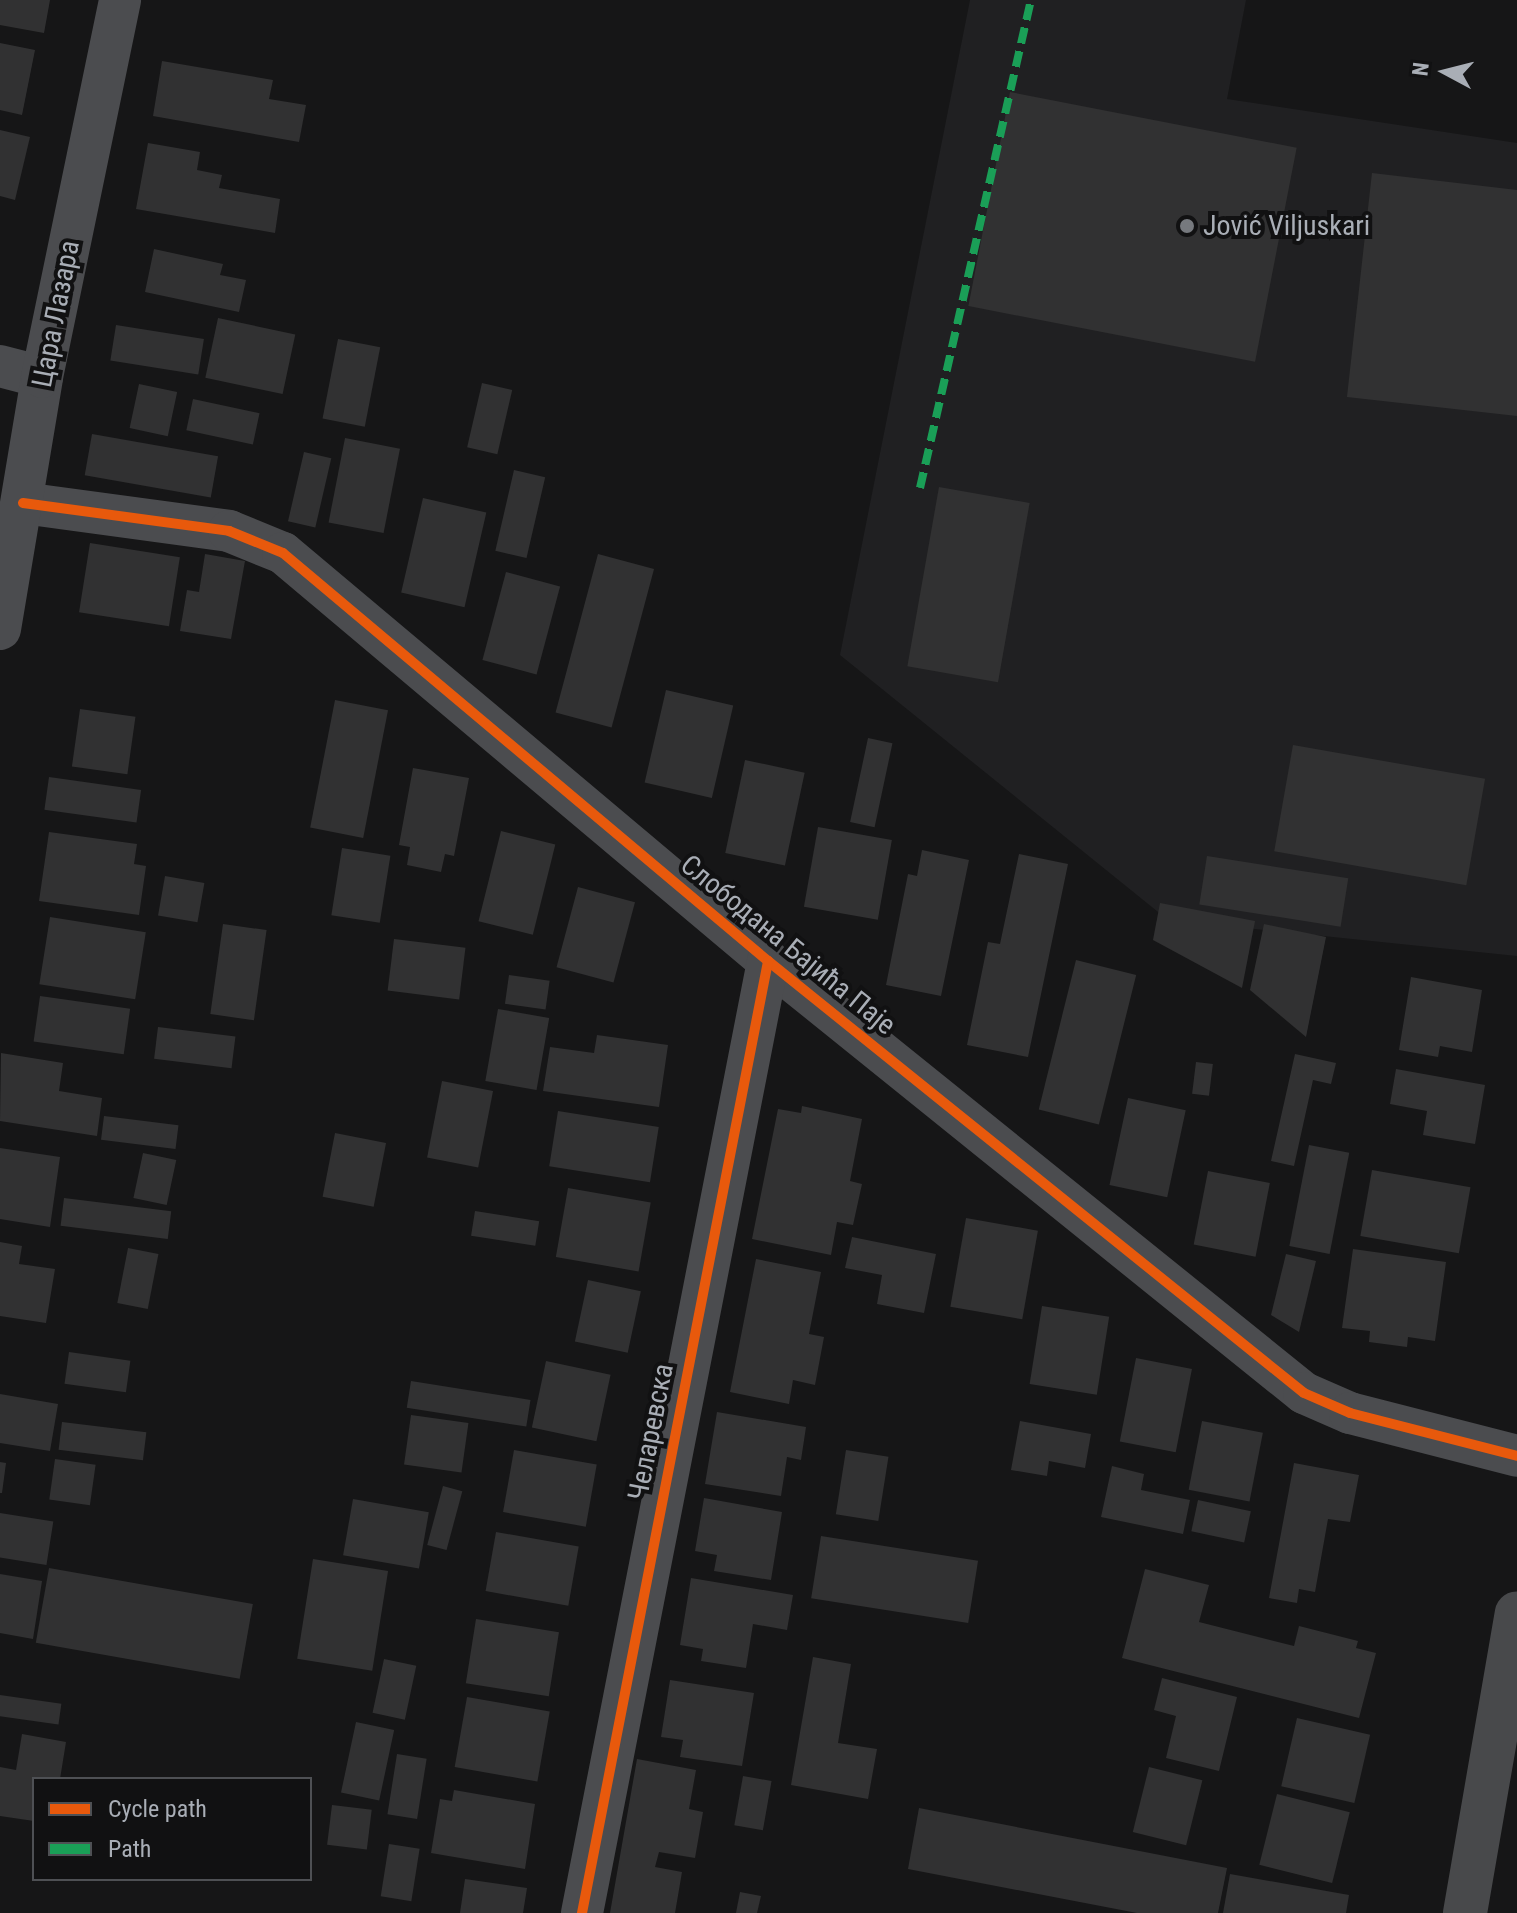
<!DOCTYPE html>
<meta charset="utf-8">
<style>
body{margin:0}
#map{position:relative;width:1517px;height:1913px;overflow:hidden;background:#161617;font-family:"Roboto Condensed",sans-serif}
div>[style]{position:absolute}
.built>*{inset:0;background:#202022}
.building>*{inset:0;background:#313132;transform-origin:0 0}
.minor>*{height:42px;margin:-21px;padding:0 21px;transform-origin:21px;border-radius:21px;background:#4b4c4f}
.major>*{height:44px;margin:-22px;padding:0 22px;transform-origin:22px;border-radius:22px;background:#48494b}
.quiet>*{height:8px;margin-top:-4px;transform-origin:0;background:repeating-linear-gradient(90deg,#1a9f57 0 16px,transparent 0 24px)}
.cycleway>*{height:10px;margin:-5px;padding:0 5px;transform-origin:5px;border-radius:5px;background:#e8590c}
.dots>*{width:22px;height:22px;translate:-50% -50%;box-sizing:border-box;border:4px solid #111112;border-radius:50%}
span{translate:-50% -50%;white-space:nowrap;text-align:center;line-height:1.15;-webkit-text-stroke:8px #111112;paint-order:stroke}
.poi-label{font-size:28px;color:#a9aeb6}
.left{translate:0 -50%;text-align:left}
.street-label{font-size:28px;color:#a9aeb6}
.legend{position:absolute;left:32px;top:1777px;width:280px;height:104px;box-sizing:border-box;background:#111112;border:2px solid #4e5054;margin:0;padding:10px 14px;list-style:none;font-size:24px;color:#a9aeb6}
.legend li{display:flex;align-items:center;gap:16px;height:40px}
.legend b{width:40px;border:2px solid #4e5054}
.north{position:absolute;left:1405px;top:32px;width:80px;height:80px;-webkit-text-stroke:6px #111112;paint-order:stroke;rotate:277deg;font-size:22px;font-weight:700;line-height:32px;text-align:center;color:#a9aeb6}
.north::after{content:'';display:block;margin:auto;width:28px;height:36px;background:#a9aeb6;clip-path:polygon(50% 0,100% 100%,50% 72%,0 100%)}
</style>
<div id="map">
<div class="built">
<div style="clip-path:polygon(970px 0,1246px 0,1227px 99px,1517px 143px,1517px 956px,1168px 920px,840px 655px)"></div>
</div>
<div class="building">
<div style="clip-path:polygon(0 0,50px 0,44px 33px,0 25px)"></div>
<div style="clip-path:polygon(0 43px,35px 50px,22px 115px,0 110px)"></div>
<div style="clip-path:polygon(162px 61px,273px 80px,269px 99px,306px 105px,299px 142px,153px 116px)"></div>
<div style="left:1010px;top:92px;width:292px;height:218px;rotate:11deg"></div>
<div style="clip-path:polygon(0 130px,30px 137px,15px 200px,0 196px)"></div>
<div style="clip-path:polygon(148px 143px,200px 152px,197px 170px,222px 175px,219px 188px,280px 199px,275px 233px,136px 209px)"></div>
<div style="clip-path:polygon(1372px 173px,1517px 190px,1517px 416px,1347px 397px)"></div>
<div style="clip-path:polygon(154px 249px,223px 264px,220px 275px,246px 280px,239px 312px,145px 292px)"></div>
<div style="left:218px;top:318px;width:79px;height:61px;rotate:12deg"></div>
<div style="left:116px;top:325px;width:89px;height:36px;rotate:9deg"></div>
<div style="left:338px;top:339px;width:43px;height:81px;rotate:11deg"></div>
<div style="left:482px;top:383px;width:31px;height:66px;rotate:13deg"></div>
<div style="left:139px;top:384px;width:39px;height:45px;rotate:12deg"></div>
<div style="left:193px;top:399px;width:68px;height:32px;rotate:12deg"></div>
<div style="left:92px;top:434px;width:128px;height:42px;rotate:10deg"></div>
<div style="left:345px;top:438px;width:56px;height:86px;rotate:11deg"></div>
<div style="left:304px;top:452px;width:28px;height:71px;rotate:13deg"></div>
<div style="left:514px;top:470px;width:32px;height:83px;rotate:13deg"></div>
<div style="left:939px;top:487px;width:92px;height:182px;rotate:10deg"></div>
<div style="left:423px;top:498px;width:65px;height:97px;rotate:13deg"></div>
<div style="left:90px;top:543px;width:91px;height:70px;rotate:9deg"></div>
<div style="clip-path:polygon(205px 554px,245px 561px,231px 639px,180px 631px,187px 590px,199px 592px)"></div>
<div style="left:598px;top:554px;width:58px;height:164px;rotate:15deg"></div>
<div style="left:506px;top:572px;width:56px;height:91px;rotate:15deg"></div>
<div style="left:666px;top:690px;width:69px;height:95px;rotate:13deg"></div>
<div style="left:335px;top:700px;width:54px;height:130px;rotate:11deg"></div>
<div style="left:80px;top:709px;width:56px;height:58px;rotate:8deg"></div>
<div style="left:868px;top:738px;width:25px;height:86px;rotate:12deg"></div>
<div style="left:1293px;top:745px;width:195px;height:108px;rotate:10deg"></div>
<div style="left:745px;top:760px;width:61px;height:95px;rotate:12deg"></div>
<div style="clip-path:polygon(413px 768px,469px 778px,454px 856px,445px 854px,441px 872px,407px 865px,410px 847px,399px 845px)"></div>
<div style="left:49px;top:777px;width:93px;height:33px;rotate:8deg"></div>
<div style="left:818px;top:827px;width:75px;height:81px;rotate:10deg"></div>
<div style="left:501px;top:831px;width:56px;height:93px;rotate:14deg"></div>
<div style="clip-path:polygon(49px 832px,137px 844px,134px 864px,146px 866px,139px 915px,39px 901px)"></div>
<div style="left:342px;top:848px;width:49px;height:68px;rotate:9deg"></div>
<div style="clip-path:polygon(922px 850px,969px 860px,941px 996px,886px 985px,908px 874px,917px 876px)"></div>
<div style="clip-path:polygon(1019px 854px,1068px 864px,1028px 1057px,967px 1045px,988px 942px,1000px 944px)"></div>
<div style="left:1207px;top:856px;width:143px;height:49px;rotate:9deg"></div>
<div style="left:165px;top:876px;width:40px;height:40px;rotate:10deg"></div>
<div style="left:578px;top:887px;width:59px;height:83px;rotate:15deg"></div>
<div style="clip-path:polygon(1160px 903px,1255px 921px,1242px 988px,1153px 940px)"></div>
<div style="left:50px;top:917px;width:97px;height:68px;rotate:9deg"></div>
<div style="left:223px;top:924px;width:44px;height:91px;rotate:8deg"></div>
<div style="clip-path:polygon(1264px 924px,1326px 937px,1306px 1037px,1250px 990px)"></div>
<div style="left:394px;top:939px;width:72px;height:52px;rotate:7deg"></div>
<div style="left:1076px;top:960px;width:62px;height:154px;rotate:14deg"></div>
<div style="left:509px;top:975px;width:41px;height:29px;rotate:8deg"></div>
<div style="clip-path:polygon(1411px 977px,1482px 990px,1472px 1052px,1440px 1046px,1438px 1057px,1399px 1050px)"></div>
<div style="left:40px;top:996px;width:91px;height:46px;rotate:8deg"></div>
<div style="left:498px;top:1009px;width:52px;height:73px;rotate:10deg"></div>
<div style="left:158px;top:1027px;width:78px;height:32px;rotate:7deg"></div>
<div style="clip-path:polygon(597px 1035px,668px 1045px,659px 1107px,543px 1091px,550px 1047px,594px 1053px)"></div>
<div style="clip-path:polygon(1px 1053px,63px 1063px,59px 1091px,102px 1098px,97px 1136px,0 1121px)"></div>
<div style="clip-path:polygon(1295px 1054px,1336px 1063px,1331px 1084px,1313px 1080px,1294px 1166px,1271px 1161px)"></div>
<div style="left:1196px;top:1062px;width:17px;height:32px;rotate:7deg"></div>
<div style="clip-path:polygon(1396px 1069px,1485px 1085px,1475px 1144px,1423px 1135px,1427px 1111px,1390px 1104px)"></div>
<div style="left:442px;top:1081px;width:52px;height:78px;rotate:11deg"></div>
<div style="left:1128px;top:1098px;width:59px;height:89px;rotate:12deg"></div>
<div style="clip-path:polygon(802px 1106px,862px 1119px,850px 1181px,862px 1184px,853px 1225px,837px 1222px,831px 1255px,752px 1239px,778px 1109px,801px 1113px)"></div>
<div style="left:558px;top:1111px;width:102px;height:56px;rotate:9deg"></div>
<div style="left:104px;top:1116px;width:75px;height:24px;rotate:7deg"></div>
<div style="left:335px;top:1133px;width:52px;height:65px;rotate:11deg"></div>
<div style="left:1309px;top:1145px;width:41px;height:103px;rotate:11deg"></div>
<div style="clip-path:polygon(0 1148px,60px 1157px,50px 1227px,0 1219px)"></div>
<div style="left:143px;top:1153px;width:34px;height:46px;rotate:12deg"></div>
<div style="left:1372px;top:1170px;width:100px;height:67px;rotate:10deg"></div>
<div style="left:1208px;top:1171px;width:63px;height:75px;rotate:11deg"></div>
<div style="left:568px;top:1188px;width:84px;height:70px;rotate:10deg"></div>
<div style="left:64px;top:1198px;width:108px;height:28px;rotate:7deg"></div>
<div style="left:475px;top:1211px;width:65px;height:25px;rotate:9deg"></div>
<div style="left:966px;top:1218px;width:73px;height:90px;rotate:10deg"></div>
<div style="clip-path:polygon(852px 1237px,936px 1254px,924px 1313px,877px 1304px,882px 1275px,845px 1268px)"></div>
<div style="clip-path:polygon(0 1242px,22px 1246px,19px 1264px,55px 1269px,46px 1323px,0 1316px)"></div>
<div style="left:128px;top:1248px;width:31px;height:56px;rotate:11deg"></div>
<div style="clip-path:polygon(1353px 1249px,1446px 1262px,1435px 1341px,1408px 1337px,1407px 1347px,1369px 1342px,1370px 1331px,1342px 1328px)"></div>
<div style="clip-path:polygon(1286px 1254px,1316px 1261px,1299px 1332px,1271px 1315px)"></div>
<div style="clip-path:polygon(756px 1259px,821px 1272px,809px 1334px,824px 1337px,815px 1385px,793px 1380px,789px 1404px,730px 1392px)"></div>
<div style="left:588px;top:1280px;width:54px;height:63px;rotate:12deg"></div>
<div style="left:1042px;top:1306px;width:68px;height:79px;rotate:9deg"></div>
<div style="left:69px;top:1352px;width:62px;height:32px;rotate:8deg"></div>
<div style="left:1136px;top:1358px;width:57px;height:85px;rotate:11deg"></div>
<div style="left:546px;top:1361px;width:66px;height:68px;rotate:12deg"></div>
<div style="left:411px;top:1381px;width:121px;height:27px;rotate:9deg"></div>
<div style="clip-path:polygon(0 1394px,58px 1404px,50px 1451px,0 1443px)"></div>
<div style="clip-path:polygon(717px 1412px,806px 1427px,801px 1460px,787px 1457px,781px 1496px,705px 1484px)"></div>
<div style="left:411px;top:1415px;width:58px;height:50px;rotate:8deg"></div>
<div style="clip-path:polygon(1020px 1421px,1091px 1434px,1085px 1468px,1049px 1461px,1047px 1476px,1011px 1470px)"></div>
<div style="left:1202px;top:1421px;width:62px;height:70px;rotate:11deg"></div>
<div style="left:62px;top:1422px;width:85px;height:28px;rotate:7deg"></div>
<div style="left:514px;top:1450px;width:84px;height:63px;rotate:10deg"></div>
<div style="left:846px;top:1450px;width:43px;height:65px;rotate:9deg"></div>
<div style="left:55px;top:1459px;width:41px;height:41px;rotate:8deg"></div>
<div style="clip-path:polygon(0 1462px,6px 1463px,2px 1493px,0 1493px)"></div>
<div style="clip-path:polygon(1294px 1463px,1359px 1475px,1350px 1522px,1328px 1519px,1315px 1592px,1299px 1589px,1297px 1603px,1269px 1598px)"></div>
<div style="clip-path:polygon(1112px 1466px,1144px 1474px,1141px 1490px,1190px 1500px,1183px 1534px,1101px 1517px)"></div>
<div style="left:443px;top:1486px;width:20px;height:61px;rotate:15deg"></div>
<div style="clip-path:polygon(704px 1498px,782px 1512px,771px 1580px,714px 1571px,717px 1555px,695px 1551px)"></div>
<div style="left:353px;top:1499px;width:77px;height:57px;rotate:10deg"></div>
<div style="left:1198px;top:1500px;width:54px;height:32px;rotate:12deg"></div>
<div style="left:0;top:1513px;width:54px;height:44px;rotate:9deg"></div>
<div style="left:496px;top:1532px;width:84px;height:60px;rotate:10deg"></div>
<div style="left:821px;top:1536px;width:159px;height:63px;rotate:9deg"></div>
<div style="left:313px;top:1559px;width:76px;height:101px;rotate:9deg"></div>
<div style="left:49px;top:1568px;width:207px;height:76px;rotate:10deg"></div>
<div style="clip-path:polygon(1145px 1569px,1209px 1585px,1199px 1622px,1294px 1646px,1299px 1626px,1358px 1641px,1356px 1648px,1376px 1653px,1359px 1718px,1122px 1658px)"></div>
<div style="clip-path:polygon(0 1574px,42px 1581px,33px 1639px,0 1633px)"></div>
<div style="clip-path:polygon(691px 1578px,793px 1595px,787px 1630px,753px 1624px,746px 1668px,701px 1661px,703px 1649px,680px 1645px)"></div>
<div style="left:476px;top:1619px;width:84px;height:65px;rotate:9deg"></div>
<div style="clip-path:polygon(813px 1657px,851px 1664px,838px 1743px,877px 1749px,868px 1799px,791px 1785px)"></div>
<div style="left:384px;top:1659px;width:33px;height:55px;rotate:12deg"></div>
<div style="clip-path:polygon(1162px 1678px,1237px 1697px,1219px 1771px,1166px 1758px,1176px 1716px,1154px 1710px)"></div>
<div style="clip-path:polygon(670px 1680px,754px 1693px,742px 1766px,680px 1757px,683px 1740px,661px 1737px)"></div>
<div style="left:0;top:1695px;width:62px;height:21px;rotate:8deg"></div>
<div style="left:467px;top:1697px;width:84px;height:71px;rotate:10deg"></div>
<div style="left:1297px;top:1718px;width:75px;height:70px;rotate:13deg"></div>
<div style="left:356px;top:1722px;width:39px;height:72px;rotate:12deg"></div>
<div style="clip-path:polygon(22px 1734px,66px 1742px,60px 1779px,34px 1779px,34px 1821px,0 1816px,0 1767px,16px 1770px)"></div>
<div style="left:397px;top:1754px;width:30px;height:61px;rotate:9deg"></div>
<div style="clip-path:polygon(637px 1759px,696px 1770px,689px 1809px,703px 1812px,695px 1858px,659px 1852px,655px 1867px,682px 1872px,675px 1913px,610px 1913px)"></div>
<div style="left:1149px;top:1767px;width:55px;height:67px;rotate:14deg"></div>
<div style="left:743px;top:1776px;width:29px;height:50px;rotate:10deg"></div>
<div style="clip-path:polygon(454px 1790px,535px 1804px,525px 1869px,431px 1853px,440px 1799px,452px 1801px)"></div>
<div style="left:1277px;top:1794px;width:75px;height:73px;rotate:14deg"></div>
<div style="left:332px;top:1805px;width:40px;height:40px;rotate:7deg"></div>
<div style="clip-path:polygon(919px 1808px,1227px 1868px,1218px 1913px,1137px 1913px,908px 1869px)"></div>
<div style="left:389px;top:1844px;width:31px;height:53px;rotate:9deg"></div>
<div style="clip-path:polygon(1230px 1874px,1349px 1895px,1346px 1913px,1223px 1913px)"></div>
<div style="clip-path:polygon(465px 1879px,527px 1888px,523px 1913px,460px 1913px)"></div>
<div style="clip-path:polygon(740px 1892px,761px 1896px,757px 1913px,736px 1913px)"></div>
</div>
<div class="minor">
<div style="left:0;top:366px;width:43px;rotate:14.7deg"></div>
<div style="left:23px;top:503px;width:208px;rotate:7.7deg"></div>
<div style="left:229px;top:531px;width:58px;rotate:22.2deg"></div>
<div style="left:283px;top:553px;width:634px;rotate:40.07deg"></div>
<div style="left:768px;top:961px;width:688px;rotate:38.87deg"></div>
<div style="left:1304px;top:1393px;width:50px;rotate:23.5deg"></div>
<div style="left:1350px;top:1413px;width:172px;rotate:14.4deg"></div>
<div style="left:0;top:629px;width:255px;rotate:-80.5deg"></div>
<div style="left:42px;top:377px;width:385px;rotate:-78.3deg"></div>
<div style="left:582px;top:1913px;width:970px;rotate:-78.94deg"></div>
</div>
<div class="major">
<div style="left:1465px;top:1913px;width:304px;rotate:-80.2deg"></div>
</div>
<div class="quiet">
<div style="left:920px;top:488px;width:500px;rotate:-77.19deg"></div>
</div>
<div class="cycleway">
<div style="left:23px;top:503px;width:208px;rotate:7.7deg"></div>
<div style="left:229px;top:531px;width:58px;rotate:22.2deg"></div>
<div style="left:283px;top:553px;width:634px;rotate:40.07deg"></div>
<div style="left:768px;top:961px;width:688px;rotate:38.87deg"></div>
<div style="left:1304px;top:1393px;width:50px;rotate:23.5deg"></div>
<div style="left:1350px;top:1413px;width:172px;rotate:14.4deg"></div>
<div style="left:582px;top:1913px;width:970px;rotate:-78.94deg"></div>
</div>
<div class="dots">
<div style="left:1187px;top:226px;background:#76797e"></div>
</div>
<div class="poi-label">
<span class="left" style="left:1203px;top:226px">Jović Viljuskari</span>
</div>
<div class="street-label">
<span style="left:56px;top:314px;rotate:-79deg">Цара Лазара</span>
<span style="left:788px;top:945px;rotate:39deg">Слободана Бајића Паје</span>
<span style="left:651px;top:1432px;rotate:-79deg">Челаревска</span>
</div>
<ul class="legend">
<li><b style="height:10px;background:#e8590c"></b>Cycle path</li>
<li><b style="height:10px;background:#1a9f57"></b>Path</li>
</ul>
<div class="north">N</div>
</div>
